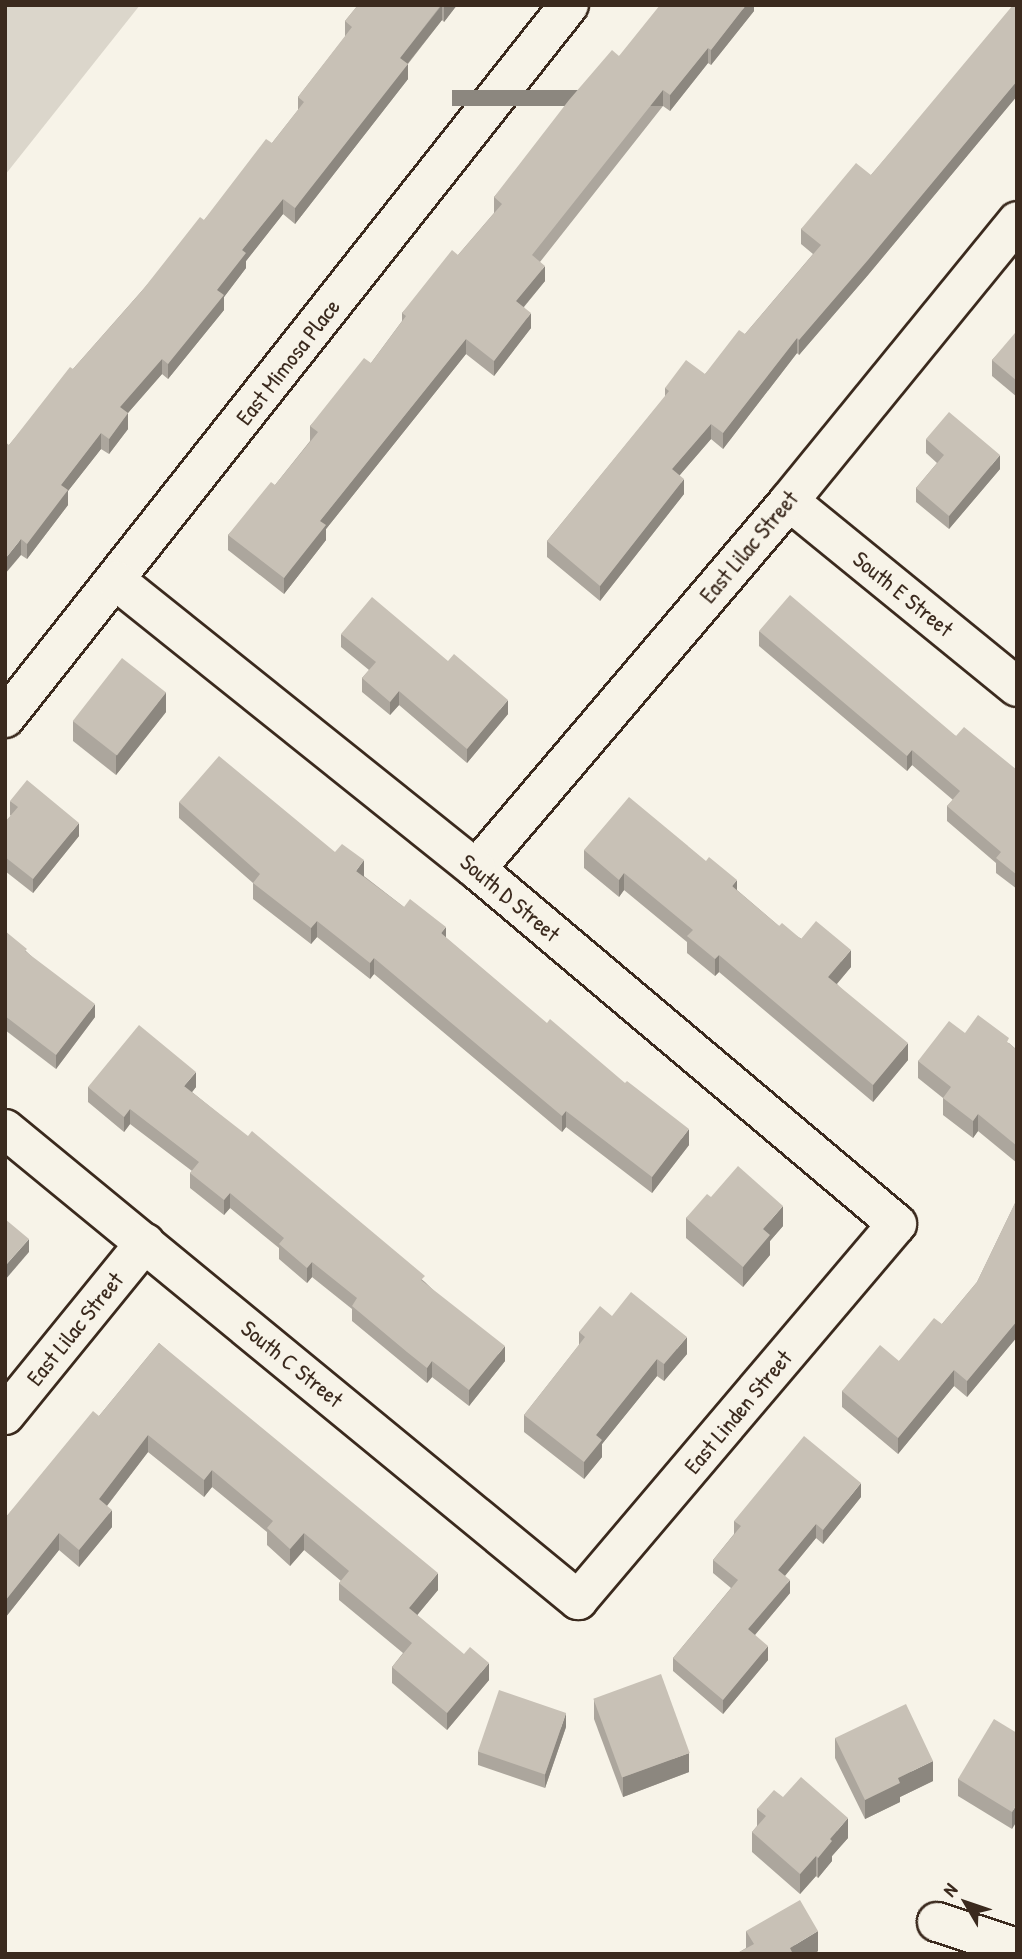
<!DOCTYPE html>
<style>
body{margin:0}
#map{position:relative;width:1022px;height:1959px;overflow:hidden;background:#f7f3e8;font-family:"Patrick Hand",sans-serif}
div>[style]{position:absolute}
.green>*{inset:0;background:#dbd6cb}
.roads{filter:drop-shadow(2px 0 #3b2a1e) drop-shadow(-2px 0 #3b2a1e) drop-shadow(0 2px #3b2a1e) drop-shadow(0 -2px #3b2a1e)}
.minor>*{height:38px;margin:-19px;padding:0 19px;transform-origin:19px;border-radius:19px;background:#f7f3e8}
.wall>*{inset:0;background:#aca69d}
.shaded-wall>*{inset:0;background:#8c877f;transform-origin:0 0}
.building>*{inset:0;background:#c8c1b6;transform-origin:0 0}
span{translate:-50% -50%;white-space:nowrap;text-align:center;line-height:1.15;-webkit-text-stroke:5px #f7f3e8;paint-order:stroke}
.street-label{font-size:23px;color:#3b2a1e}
.frame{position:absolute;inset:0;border:7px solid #3b2a1e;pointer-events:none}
.north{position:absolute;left:931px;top:1868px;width:70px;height:70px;-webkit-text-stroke:5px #f7f3e8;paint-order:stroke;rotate:309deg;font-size:19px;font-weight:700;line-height:28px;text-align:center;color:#3b2a1e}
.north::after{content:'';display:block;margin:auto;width:24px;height:32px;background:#3b2a1e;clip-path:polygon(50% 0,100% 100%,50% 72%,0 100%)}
</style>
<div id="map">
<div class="green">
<div style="clip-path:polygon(5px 5px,140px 5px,5px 175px)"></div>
</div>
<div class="roads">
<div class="minor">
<div style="left:789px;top:501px;width:294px;rotate:39.2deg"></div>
<div style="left:5px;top:718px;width:909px;rotate:-51.66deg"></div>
<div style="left:476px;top:869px;width:483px;rotate:-49.6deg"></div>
<div style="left:789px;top:501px;width:361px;rotate:-50.8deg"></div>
<div style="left:5px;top:1129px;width:742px;rotate:39.42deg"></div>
<div style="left:578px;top:1600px;width:493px;rotate:-49.7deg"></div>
<div style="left:897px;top:1224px;width:551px;rotate:-139.86deg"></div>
<div style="left:476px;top:869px;width:461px;rotate:-141.3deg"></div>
<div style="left:5px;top:1415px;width:222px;rotate:-50.9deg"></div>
<div style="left:937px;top:1922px;width:84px;rotate:18deg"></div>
</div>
</div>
<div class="wall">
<div style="clip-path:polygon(358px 5px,457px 5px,444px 22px,442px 20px,408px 64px,408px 79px,295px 224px,283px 214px,246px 261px,246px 268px,224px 297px,224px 310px,168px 379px,162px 374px,128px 413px,128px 429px,109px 454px,101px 449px,68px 491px,68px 505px,27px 559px,21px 555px,9px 445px,73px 369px,272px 143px,298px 110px,298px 97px,345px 37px,345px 21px)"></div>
<div style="clip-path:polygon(754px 5px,754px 11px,711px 65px,708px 63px,670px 111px,663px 106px,540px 262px,545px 281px,524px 307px,531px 328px,494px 376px,466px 354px,326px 529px,326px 540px,284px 594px,228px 550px,228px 535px,275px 485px,310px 441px,310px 426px,371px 363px,402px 321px,402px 313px,458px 255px,494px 213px,494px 197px,619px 56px)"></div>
<div style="clip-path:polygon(1017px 5px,1017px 96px,868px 275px,799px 355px,797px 353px,723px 449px,711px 439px,679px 476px,684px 494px,600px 601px,547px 557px,547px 541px,665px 397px,665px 388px,705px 374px,745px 334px,813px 254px,801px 244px,801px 229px,871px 175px)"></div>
<div style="clip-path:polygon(1017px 334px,1017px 397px,992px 376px,992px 360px)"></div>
<div style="clip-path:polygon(926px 439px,1000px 469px,949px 529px,916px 502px,916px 488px,937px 463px,926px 453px)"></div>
<div style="clip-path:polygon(759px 631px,956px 736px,1017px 770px,1017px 889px,996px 873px,996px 863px,947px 821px,947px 806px,953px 800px,912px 765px,907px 771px,759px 646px)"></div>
<div style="clip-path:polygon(341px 634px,508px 714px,467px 763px,399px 705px,390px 715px,362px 692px,362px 678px,369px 670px,341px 647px)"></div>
<div style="clip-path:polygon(166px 712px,116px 775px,73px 741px,73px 721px)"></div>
<div style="clip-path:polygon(10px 801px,79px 836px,33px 893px,5px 871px,5px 822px,11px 816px,10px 815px)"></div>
<div style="clip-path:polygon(179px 802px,364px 876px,404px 907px,446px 938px,689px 1145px,652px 1193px,566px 1127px,562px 1132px,374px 974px,370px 979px,317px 937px,311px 944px,253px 899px,253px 883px,179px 818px)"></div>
<div style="clip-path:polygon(584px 850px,737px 890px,779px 926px,851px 967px,837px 984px,908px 1060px,873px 1102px,719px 972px,715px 976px,687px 953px,687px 942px,624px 890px,619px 897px,584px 868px)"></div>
<div style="clip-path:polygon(5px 931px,95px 1017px,56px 1069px,5px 1030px)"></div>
<div style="clip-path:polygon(965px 1033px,1009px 1043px,1017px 1050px,1017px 1163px,978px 1131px,973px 1138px,943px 1115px,943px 1098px,918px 1078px,918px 1061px)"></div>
<div style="clip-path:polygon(88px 1087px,196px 1087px,192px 1092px,425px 1282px,505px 1361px,469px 1406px,432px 1377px,427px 1383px,352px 1321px,352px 1309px,312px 1277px,307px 1283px,279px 1259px,279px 1248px,230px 1208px,224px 1215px,190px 1188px,190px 1173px,192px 1171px,130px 1124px,124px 1132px,88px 1102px)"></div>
<div style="clip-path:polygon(711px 1197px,783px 1226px,770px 1241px,770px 1255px,743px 1287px,686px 1238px,686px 1218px)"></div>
<div style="clip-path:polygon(1017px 1199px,1017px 1337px,967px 1397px,954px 1386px,898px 1454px,842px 1407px,842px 1391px,899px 1361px,942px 1324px,977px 1282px)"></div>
<div style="clip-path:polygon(612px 1316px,687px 1354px,664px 1381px,657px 1376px,602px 1444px,602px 1457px,584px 1479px,524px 1432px,524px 1415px,579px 1345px,579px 1332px)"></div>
<div style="clip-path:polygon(159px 1343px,438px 1590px,417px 1615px,489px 1680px,447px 1730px,392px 1683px,392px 1667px,403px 1653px,339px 1600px,339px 1583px,341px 1581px,304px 1550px,290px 1566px,267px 1545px,267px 1532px,212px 1487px,204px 1497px,148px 1452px,107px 1506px,112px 1527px,79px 1567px,59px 1550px,5px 1618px,5px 1518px,99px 1416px)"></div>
<div style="clip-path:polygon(861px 1497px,823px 1544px,816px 1538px,785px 1576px,790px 1593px,755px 1635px,768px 1660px,723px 1714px,673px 1671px,673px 1658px,731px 1588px,713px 1573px,713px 1560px,734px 1534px,734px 1521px)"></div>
<div style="clip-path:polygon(594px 1699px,689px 1772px,623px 1797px,594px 1719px)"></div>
<div style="clip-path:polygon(566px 1727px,545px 1788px,478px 1765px,478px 1751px)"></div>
<div style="clip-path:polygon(1017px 1733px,1012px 1829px,958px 1796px,958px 1779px)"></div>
<div style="clip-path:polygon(835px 1738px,933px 1781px,900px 1797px,900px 1802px,865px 1819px,835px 1758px)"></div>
<div style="clip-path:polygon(783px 1797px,848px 1838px,832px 1856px,832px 1861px,818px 1878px,816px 1876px,800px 1894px,752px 1852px,752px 1832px,757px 1826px,757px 1809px)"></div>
<div style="clip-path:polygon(746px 1931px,818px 1951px,814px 1954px,736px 1954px,746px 1948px)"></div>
</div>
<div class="shaded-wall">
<div style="clip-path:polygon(442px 5px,442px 20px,404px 68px,408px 64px,408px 79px,295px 224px,295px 208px,400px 58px)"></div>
<div style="clip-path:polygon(445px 5px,457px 5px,444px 22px,444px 7px)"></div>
<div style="clip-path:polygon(746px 5px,754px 5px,754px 11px,711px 65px,711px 50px)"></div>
<div style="clip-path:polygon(708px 48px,708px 63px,670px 111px,670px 95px)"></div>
<div style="clip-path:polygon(1017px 81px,1017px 96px,868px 275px,799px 355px,799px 340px)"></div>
<div style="left:663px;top:90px;width:16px;height:211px;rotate:90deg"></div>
<div style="clip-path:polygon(283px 199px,283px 214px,246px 261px,246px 268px,224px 297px,224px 310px,168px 379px,168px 364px,242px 250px)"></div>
<div style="clip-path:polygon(545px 266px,545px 281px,516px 316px,516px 301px)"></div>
<div style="clip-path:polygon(531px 313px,531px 328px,494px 376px,494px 361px)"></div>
<div style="clip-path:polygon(797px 338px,797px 353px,723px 449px,723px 433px)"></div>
<div style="clip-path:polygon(466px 339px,466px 354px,326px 529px,326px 540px,284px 594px,284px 578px,320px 521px)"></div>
<div style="clip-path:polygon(162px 359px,162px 374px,120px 422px,120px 407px)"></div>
<div style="clip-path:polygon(128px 413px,128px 429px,109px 454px,109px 439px)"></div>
<div style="clip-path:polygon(711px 424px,711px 439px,672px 484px,672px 469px)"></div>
<div style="clip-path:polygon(101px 433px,101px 449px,68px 491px,68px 505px,27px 559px,27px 544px,61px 485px)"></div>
<div style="clip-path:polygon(1000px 455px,1000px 469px,949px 529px,949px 516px)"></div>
<div style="clip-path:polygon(684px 479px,684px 494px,600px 601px,600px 586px)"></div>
<div style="clip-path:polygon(21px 539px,21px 555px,5px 574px,5px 559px)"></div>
<div style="clip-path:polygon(399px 691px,399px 705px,390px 715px,390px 702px)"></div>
<div style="clip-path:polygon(166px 692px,166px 712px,116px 775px,116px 755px)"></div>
<div style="clip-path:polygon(508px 700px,508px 714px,467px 763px,467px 749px)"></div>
<div style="clip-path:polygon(912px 750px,912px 765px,907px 771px,907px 756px)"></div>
<div style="clip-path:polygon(79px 823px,79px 836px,33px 893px,33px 879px)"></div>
<div style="clip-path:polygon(364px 860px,364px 876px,356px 887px,356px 871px)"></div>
<div style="clip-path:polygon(624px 873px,624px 890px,619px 897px,619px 880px)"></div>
<div style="clip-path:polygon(737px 880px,737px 897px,732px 886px)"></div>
<div style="clip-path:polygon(317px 921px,317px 937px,311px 944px,311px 928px)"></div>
<div style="clip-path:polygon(446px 927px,446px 943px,441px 933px)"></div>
<div style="clip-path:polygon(851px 950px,851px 967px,828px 994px,828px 977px)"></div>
<div style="clip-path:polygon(719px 955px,719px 972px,715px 976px,715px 959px)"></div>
<div style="clip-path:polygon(374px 958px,374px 974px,370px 979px,370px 963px)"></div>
<div style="clip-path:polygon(95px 1004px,95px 1017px,56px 1069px,56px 1055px)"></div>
<div style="clip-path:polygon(908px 1043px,908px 1060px,873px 1102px,873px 1085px)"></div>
<div style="clip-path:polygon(196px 1072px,196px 1087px,184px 1102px,184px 1086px)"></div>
<div style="clip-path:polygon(130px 1109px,130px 1124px,124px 1132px,124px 1117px)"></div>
<div style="clip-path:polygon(566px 1111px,566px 1127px,562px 1132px,562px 1116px)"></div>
<div style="clip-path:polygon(978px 1114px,978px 1131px,973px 1138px,973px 1121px)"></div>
<div style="clip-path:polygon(689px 1129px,689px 1145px,652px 1193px,652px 1177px)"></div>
<div style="clip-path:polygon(230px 1193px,230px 1208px,224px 1215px,224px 1200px)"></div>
<div style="clip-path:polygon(783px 1206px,783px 1226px,770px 1241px,770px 1255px,743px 1287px,743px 1267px,763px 1229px)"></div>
<div style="clip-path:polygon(29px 1239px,29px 1252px,5px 1280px,5px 1266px)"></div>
<div style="clip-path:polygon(312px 1262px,312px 1277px,307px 1283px,307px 1268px)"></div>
<div style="clip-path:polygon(1017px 1321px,1017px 1337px,967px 1397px,967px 1381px)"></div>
<div style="clip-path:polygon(687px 1337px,687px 1354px,664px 1381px,664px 1364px)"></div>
<div style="clip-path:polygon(505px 1346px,505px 1361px,469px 1406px,469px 1390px)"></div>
<div style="clip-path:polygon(657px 1359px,657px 1376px,602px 1444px,602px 1457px,584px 1479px,584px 1462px,596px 1435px)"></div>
<div style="clip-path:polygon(432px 1361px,432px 1377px,427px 1383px,427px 1368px)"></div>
<div style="clip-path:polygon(954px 1370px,954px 1386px,898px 1454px,898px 1438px)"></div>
<div style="clip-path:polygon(148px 1435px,148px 1452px,99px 1516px,99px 1499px)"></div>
<div style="clip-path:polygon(212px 1470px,212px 1487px,204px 1497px,204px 1480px)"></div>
<div style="clip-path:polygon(861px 1483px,861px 1497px,823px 1544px,823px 1530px)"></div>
<div style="clip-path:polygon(112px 1510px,112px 1527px,79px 1567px,79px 1550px)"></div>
<div style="clip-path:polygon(816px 1524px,816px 1538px,778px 1584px,778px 1570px)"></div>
<div style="clip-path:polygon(59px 1533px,59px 1550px,5px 1618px,5px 1601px)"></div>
<div style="clip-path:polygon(304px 1533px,304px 1550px,290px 1566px,290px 1549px)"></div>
<div style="clip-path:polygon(438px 1573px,438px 1590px,409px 1625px,409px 1608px)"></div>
<div style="clip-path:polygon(790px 1580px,790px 1593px,748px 1643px,748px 1629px)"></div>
<div style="clip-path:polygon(768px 1646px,768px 1660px,723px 1714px,723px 1700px)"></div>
<div style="clip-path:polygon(489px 1663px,489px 1680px,447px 1730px,447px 1713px)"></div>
<div style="clip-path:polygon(566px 1713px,566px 1727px,545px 1788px,545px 1774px)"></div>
<div style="clip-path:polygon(689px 1753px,689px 1772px,623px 1797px,623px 1777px)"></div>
<div style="clip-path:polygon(933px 1761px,933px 1781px,900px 1797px,900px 1802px,865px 1819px,865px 1800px,898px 1778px)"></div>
<div style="clip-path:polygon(1017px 1804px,1017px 1821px,1012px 1829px,1012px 1812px)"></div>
<div style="clip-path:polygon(848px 1818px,848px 1838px,832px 1856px,832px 1861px,818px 1878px,818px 1858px,830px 1839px)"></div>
<div style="clip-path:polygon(816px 1856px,816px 1876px,800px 1894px,800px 1874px)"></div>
<div style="clip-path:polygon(818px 1931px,818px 1951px,814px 1954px,790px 1954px,790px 1948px)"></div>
</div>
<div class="building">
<div style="clip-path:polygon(358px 5px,441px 5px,400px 58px,408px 64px,295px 208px,283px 199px,242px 250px,246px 253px,217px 290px,224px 295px,168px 364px,162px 359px,120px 407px,128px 413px,109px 439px,101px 433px,61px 485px,68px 490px,27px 544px,21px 539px,5px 559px,5px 442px,9px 445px,70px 367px,73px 369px,141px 292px,200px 217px,204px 220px,266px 139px,272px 143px,304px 102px,298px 97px,352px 27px,345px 21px)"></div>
<div style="clip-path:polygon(660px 5px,746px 5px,711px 50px,708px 48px,670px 95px,663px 90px,532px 255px,545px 266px,516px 301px,531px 313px,494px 361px,466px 339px,320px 521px,326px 525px,284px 578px,228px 535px,271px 482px,275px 485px,318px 432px,310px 426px,364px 358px,371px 363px,406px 316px,402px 313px,452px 250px,458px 255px,502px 204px,494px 197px,569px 100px,612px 50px,619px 56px)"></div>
<div style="clip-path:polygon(1013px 5px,1017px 5px,1017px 81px,868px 260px,799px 340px,797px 338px,723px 433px,711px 424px,672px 469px,684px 479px,600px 586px,547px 541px,669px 391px,665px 388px,686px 360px,705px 374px,739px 330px,745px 334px,821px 245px,801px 229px,856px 163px,871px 175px)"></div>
<div style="clip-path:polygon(1015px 333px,1017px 334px,1017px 381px,992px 360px)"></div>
<div style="clip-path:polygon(949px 412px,1000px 455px,949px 516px,916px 488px,944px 455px,926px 439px)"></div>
<div style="clip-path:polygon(790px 595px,956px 736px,964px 727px,1017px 770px,1017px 875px,996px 858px,1001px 852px,947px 806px,960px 791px,912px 750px,907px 756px,759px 631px)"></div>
<div style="clip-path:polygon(372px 597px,448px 661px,454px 654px,508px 700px,467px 749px,399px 691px,390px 702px,362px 678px,376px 662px,341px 634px)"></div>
<div style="left:122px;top:658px;width:56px;height:80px;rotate:38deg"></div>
<div style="clip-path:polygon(219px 756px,335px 852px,342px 844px,364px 860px,356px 871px,404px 907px,410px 899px,446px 927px,441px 933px,547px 1023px,550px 1019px,625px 1083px,627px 1081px,689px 1129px,652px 1177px,566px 1111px,562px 1116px,374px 958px,370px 963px,317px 921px,311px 928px,253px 883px,260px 874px,179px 802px)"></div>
<div style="clip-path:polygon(27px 780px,79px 823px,33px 879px,5px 857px,5px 822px,18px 807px,10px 801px)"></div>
<div style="clip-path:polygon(629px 797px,706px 861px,709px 857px,737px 880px,732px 886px,779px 926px,782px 923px,801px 939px,816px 921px,851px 950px,828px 977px,908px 1043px,873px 1085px,719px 955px,715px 959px,687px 936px,693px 930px,624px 873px,619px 880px,584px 850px)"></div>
<div style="clip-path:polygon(5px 931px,27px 949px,25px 951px,95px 1004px,56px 1055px,5px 1016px)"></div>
<div style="clip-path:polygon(978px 1015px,1009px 1038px,1007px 1042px,1017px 1050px,1017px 1146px,978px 1114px,973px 1121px,943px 1098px,951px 1087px,918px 1061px,949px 1021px,965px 1033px)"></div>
<div style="clip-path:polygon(139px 1025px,196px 1072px,184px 1086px,248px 1136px,252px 1131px,425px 1276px,421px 1280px,505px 1346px,469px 1390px,432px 1361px,427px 1368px,407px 1352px,352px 1306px,357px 1298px,312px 1262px,307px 1268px,279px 1244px,284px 1238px,230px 1193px,224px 1200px,190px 1173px,199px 1162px,130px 1109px,124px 1117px,88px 1087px)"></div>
<div style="clip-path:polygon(738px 1166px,783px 1206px,763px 1229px,770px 1235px,743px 1267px,686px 1218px,707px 1194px,711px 1197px)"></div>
<div style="clip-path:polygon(1017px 1199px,1017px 1321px,967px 1381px,954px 1370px,898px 1438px,842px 1391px,880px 1345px,899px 1361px,934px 1318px,942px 1324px,977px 1282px)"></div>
<div style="clip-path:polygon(5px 1219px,29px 1239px,5px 1266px)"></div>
<div style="clip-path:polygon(631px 1292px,687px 1337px,664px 1364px,657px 1359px,596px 1435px,602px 1440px,584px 1462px,524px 1415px,585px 1337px,579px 1332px,600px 1306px,612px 1316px)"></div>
<div style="clip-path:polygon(159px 1343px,438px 1573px,409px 1608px,464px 1654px,470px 1647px,489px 1663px,447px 1713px,392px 1667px,412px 1643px,339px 1583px,349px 1571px,304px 1533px,290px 1549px,267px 1528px,273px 1521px,212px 1470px,204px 1480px,148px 1435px,99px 1499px,112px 1510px,79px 1550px,59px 1533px,5px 1601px,5px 1518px,93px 1411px,99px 1416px)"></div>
<div style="clip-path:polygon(804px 1436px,861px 1483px,823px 1530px,816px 1524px,778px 1570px,790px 1580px,748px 1629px,768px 1646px,723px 1700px,673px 1658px,738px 1580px,713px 1560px,741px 1526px,734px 1521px)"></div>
<div style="left:661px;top:1674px;width:84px;height:72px;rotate:70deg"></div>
<div style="left:499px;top:1690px;width:71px;height:65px;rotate:19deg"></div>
<div style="clip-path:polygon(906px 1704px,933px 1761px,898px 1778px,900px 1783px,865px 1800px,835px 1738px)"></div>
<div style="clip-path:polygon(994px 1719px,1017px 1733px,1017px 1804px,1012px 1812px,958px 1779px)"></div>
<div style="clip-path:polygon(801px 1777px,848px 1818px,830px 1839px,832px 1841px,818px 1858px,816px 1856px,800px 1874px,752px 1832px,766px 1816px,757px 1809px,774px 1790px,783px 1797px)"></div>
<div style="clip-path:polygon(800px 1900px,818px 1931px,790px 1948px,793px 1954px,736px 1954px,754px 1944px,746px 1931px)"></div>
</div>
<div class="street-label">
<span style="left:288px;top:362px;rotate:-52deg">East Mimosa Place</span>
<span style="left:749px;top:547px;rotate:-50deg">East Lilac Street</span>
<span style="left:903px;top:594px;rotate:39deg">South E Street</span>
<span style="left:510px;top:898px;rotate:40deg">South D Street</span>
<span style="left:75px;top:1329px;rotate:-51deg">East Lilac Street</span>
<span style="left:292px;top:1364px;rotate:39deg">South C Street</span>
<span style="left:738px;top:1412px;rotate:-50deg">East Linden Street</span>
</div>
<div class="frame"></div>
<div class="north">N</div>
</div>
